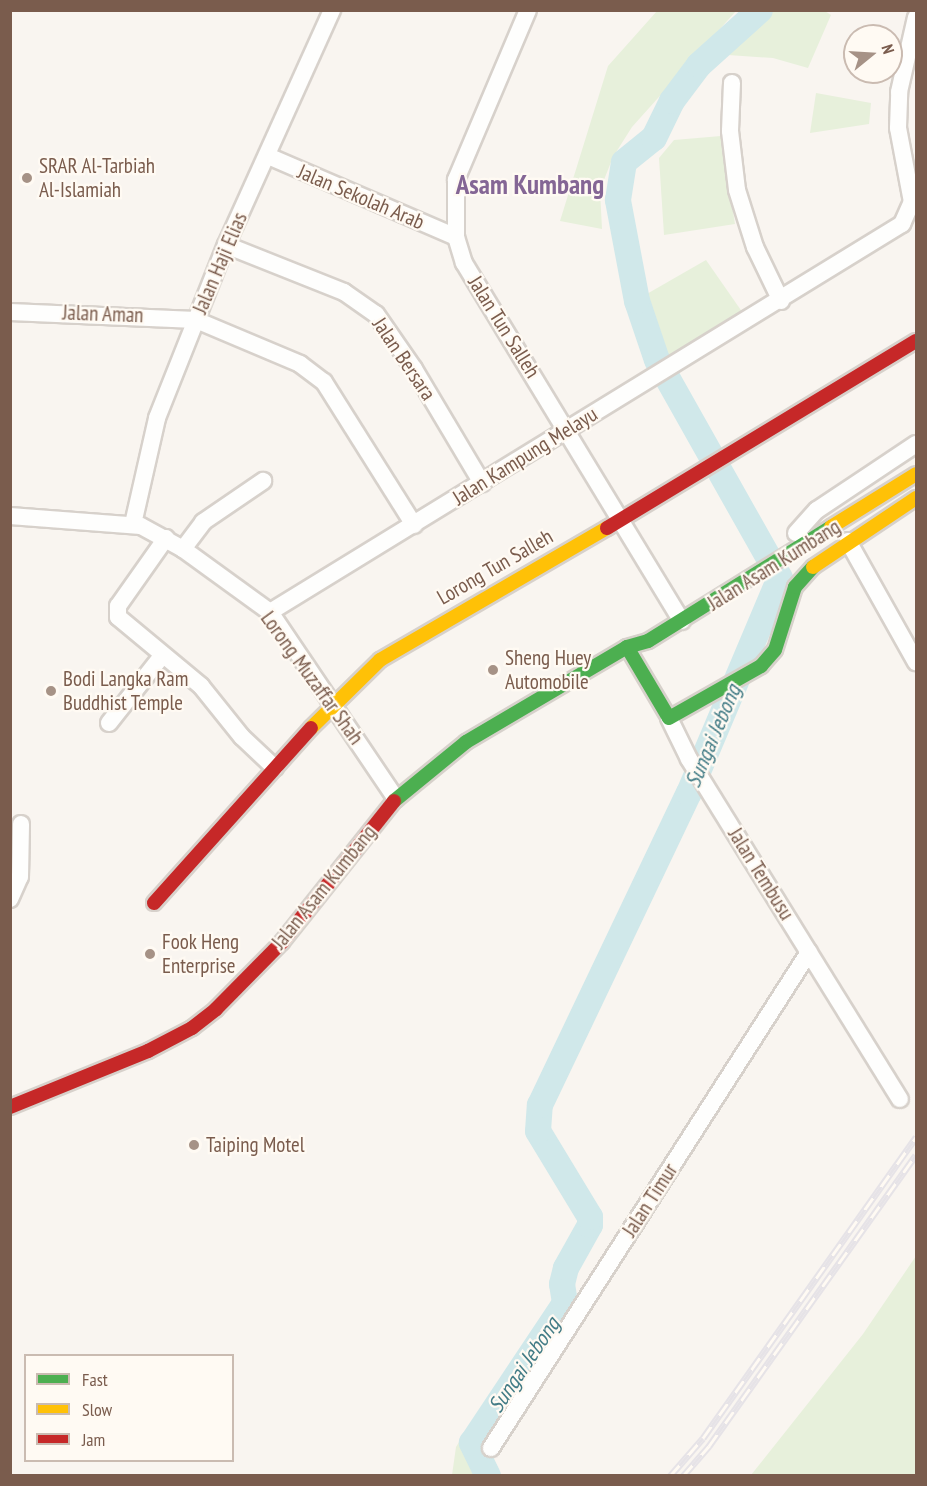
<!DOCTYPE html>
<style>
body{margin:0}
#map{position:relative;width:927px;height:1486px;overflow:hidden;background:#f9f5f0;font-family:"PT Sans Narrow",sans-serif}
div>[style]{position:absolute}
.green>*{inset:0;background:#e7f0db}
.river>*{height:26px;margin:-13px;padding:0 13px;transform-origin:13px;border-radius:13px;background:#d0e8ea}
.roads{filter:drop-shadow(2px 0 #d7d1cb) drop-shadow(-2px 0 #d7d1cb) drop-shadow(0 2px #d7d1cb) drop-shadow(0 -2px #d7d1cb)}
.street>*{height:16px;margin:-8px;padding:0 8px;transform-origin:8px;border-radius:8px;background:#fefefd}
.fast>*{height:14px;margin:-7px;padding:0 7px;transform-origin:7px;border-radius:7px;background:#4caf50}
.slow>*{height:14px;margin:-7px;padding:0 7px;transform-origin:7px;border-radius:7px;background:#ffc107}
.jam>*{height:14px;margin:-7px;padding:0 7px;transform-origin:7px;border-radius:7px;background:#c62828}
.rail>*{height:7px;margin-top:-3.5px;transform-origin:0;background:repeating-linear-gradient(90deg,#fffaf3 0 14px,#e6e3e7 0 28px);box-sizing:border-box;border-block:2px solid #e6e3e7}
.dots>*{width:16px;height:16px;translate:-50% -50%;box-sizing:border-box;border:3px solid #fffaf3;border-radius:50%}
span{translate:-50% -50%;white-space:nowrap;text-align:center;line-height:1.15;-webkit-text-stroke:4.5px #fffaf3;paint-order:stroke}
.poi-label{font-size:21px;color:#7a5c4d}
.left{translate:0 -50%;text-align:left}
.street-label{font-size:21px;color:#7a5c4d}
.water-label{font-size:22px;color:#437c86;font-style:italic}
.district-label{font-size:27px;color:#846695;font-weight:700}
.frame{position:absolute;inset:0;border:12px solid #7a5c4d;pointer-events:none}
.legend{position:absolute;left:24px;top:1354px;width:210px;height:108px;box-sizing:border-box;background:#fffaf3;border:2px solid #cabbb1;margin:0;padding:8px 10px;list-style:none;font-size:18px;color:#7a5c4d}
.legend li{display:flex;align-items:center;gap:12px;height:30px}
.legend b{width:30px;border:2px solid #cabbb1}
.north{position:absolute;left:843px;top:24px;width:60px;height:60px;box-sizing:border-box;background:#fffaf3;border:2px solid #cabbb1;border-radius:50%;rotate:72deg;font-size:16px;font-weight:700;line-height:24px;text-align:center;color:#7a5c4d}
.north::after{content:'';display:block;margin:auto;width:21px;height:27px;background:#a69286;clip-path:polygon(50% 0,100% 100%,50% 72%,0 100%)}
</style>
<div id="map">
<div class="green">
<div style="clip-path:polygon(774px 10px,825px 11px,831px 15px,808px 68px,773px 58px,728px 55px)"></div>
<div style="clip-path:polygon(657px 11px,736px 11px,632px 127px,613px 157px,600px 190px,602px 229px,560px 221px,608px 66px)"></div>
<div style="clip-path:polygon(816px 93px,871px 103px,869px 124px,810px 133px)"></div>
<div style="clip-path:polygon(721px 136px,735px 224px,664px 235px,659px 158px,674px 140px)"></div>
<div style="clip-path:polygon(706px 260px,745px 316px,669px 366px,651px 324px,645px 295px)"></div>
<div style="clip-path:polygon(916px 1256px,916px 1475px,751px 1475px,863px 1334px)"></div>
<div style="clip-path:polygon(464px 1434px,484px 1475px,452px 1475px,456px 1447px)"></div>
</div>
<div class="river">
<div style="left:488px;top:1476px;width:37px;rotate:-116deg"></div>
<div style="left:472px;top:1443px;width:168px;rotate:-56.4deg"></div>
<div style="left:565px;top:1303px;width:19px;rotate:-99deg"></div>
<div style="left:562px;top:1284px;width:16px;rotate:-76deg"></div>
<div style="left:566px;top:1268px;width:49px;rotate:-60.8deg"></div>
<div style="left:590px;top:1225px;width:8px;rotate:-90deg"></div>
<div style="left:590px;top:1217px;width:100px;rotate:-121.2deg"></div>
<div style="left:538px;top:1131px;width:26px;rotate:-86deg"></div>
<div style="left:540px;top:1105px;width:346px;rotate:-64.5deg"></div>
<div style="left:689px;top:793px;width:233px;rotate:-67.1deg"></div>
<div style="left:780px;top:578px;width:250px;rotate:-119.4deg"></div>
<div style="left:657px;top:360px;width:62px;rotate:-108.7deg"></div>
<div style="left:637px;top:301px;width:103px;rotate:-100.7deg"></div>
<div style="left:618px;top:200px;width:38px;rotate:-81deg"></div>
<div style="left:624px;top:162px;width:38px;rotate:-39deg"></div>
<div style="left:654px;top:138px;width:41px;rotate:-64.1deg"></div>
<div style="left:672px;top:101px;width:45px;rotate:-53.1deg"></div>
<div style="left:699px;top:65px;width:82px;rotate:-42deg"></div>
</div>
<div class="roads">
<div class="street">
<div style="left:528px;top:10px;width:185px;rotate:113deg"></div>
<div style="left:456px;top:180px;width:57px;rotate:90deg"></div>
<div style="left:456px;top:237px;width:27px;rotate:73deg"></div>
<div style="left:464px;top:263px;width:419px;rotate:58.7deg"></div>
<div style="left:732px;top:83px;width:48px;rotate:92.4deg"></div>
<div style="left:730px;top:131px;width:59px;rotate:83.2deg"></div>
<div style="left:737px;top:190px;width:60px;rotate:72.5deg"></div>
<div style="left:755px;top:247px;width:60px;rotate:64.3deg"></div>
<div style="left:268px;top:156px;width:205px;rotate:23.3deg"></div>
<div style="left:226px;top:245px;width:127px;rotate:21.7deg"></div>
<div style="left:344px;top:292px;width:39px;rotate:35deg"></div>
<div style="left:376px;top:314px;width:67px;rotate:55.4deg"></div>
<div style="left:414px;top:369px;width:133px;rotate:59.2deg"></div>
<div style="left:10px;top:312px;width:186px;rotate:2.5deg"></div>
<div style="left:196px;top:320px;width:113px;rotate:22.9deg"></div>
<div style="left:300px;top:364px;width:30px;rotate:37deg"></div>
<div style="left:324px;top:382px;width:169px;rotate:57.8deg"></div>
<div style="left:10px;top:516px;width:131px;rotate:4.4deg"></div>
<div style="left:141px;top:526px;width:48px;rotate:28.7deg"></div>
<div style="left:183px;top:549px;width:107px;rotate:35.9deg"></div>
<div style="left:270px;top:612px;width:225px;rotate:56deg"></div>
<div style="left:133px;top:524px;width:109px;rotate:-77.2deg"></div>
<div style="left:157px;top:418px;width:186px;rotate:-68.3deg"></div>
<div style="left:226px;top:245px;width:258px;rotate:-65.7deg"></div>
<div style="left:796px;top:533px;width:31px;rotate:-48deg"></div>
<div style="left:817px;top:510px;width:119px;rotate:-33.7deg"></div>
<div style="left:166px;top:538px;width:83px;rotate:125.2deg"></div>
<div style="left:118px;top:606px;width:11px;rotate:90deg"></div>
<div style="left:118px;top:617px;width:108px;rotate:39.7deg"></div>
<div style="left:201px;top:686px;width:65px;rotate:51.2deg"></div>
<div style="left:242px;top:737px;width:45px;rotate:43.2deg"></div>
<div style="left:848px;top:541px;width:139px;rotate:60.7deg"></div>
<div style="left:183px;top:549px;width:34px;rotate:-53deg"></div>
<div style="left:203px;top:522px;width:73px;rotate:-34.3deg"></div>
<div style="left:270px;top:612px;width:742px;rotate:-31.55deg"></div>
<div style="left:902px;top:224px;width:24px;rotate:-66deg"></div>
<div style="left:912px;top:202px;width:75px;rotate:-100.7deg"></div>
<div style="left:898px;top:128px;width:36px;rotate:-88deg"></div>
<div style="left:899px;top:92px;width:77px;rotate:-77.2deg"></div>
<div style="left:669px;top:718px;width:46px;rotate:64deg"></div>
<div style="left:689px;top:759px;width:400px;rotate:58.2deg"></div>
<div style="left:109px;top:723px;width:85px;rotate:-51.7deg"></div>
<div style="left:10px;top:899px;width:24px;rotate:-66deg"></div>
<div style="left:20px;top:877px;width:53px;rotate:-88.9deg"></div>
<div style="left:491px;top:1448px;width:589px;rotate:-57.33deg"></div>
</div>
<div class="fast">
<div style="left:627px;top:647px;width:82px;rotate:59.4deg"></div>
<div style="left:669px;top:718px;width:106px;rotate:-29.5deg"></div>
<div style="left:761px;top:666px;width:21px;rotate:-49deg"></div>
<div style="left:775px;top:650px;width:66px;rotate:-72.4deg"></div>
<div style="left:795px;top:587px;width:27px;rotate:-48deg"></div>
<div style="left:394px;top:801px;width:93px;rotate:-39.3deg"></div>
<div style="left:466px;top:742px;width:187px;rotate:-30.5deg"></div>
<div style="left:627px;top:647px;width:22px;rotate:-16deg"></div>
<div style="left:648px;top:641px;width:216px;rotate:-31.9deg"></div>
</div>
<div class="slow">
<div style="left:831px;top:527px;width:100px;rotate:-31.9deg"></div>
<div style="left:813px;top:567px;width:124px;rotate:-33.8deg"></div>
<div style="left:311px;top:728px;width:97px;rotate:-44.6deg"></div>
<div style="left:380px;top:660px;width:263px;rotate:-30.2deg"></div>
</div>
<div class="jam">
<div style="left:607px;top:528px;width:361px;rotate:-31.2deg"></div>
<div style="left:154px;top:903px;width:235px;rotate:-48.1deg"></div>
<div style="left:10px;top:1107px;width:149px;rotate:-22.1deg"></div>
<div style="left:148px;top:1051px;width:50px;rotate:-27.6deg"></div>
<div style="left:192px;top:1028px;width:31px;rotate:-38deg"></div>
<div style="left:216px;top:1009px;width:94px;rotate:-45.4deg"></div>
<div style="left:282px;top:942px;width:180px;rotate:-51.5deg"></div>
</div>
</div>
<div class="rail">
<div style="left:670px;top:1476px;width:50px;rotate:-49deg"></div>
<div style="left:703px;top:1438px;width:369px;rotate:-54.7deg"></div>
<div style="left:683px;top:1476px;width:40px;rotate:-49deg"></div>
<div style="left:709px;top:1446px;width:357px;rotate:-54.6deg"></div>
</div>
<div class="dots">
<div style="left:27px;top:178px;background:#a69286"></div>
<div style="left:493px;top:670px;background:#a69286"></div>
<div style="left:51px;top:691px;background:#a69286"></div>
<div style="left:150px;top:954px;background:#a69286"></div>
<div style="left:194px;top:1145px;background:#a69286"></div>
</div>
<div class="poi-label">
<span class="left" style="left:39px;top:178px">SRAR Al-Tarbiah<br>Al-Islamiah</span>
<span class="left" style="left:505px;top:670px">Sheng Huey<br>Automobile</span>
<span class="left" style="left:63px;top:691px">Bodi Langka Ram<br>Buddhist Temple</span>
<span class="left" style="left:162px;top:954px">Fook Heng<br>Enterprise</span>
<span class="left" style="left:206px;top:1145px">Taiping Motel</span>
</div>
<div class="street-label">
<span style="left:361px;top:197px;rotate:23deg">Jalan Sekolah Arab</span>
<span style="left:220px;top:263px;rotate:-67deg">Jalan Haji Elias</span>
<span style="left:103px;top:314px;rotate:2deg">Jalan Aman</span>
<span style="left:504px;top:327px;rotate:58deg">Jalan Tun Salleh</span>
<span style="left:404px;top:359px;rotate:56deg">Jalan Bersara</span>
<span style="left:525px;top:456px;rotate:-32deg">Jalan Kampung Melayu</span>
<span style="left:774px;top:565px;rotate:-32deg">Jalan Asam Kumbang</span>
<span style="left:495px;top:567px;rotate:-30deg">Lorong Tun Salleh</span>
<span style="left:312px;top:678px;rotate:54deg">Lorong Muzaffar Shah</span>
<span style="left:761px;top:874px;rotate:58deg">Jalan Tembusu</span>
<span style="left:324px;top:887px;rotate:-51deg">Jalan Asam Kumbang</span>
<span style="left:650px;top:1200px;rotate:-57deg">Jalan Timur</span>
</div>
<div class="water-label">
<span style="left:713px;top:736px;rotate:-67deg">Sungai Jebong</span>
<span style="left:524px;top:1365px;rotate:-56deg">Sungai Jebong</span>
</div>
<div class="district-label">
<span style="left:530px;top:185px">Asam Kumbang</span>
</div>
<div class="frame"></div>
<ul class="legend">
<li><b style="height:8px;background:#4caf50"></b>Fast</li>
<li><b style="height:8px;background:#ffc107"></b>Slow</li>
<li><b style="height:8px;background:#c62828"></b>Jam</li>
</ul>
<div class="north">N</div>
</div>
